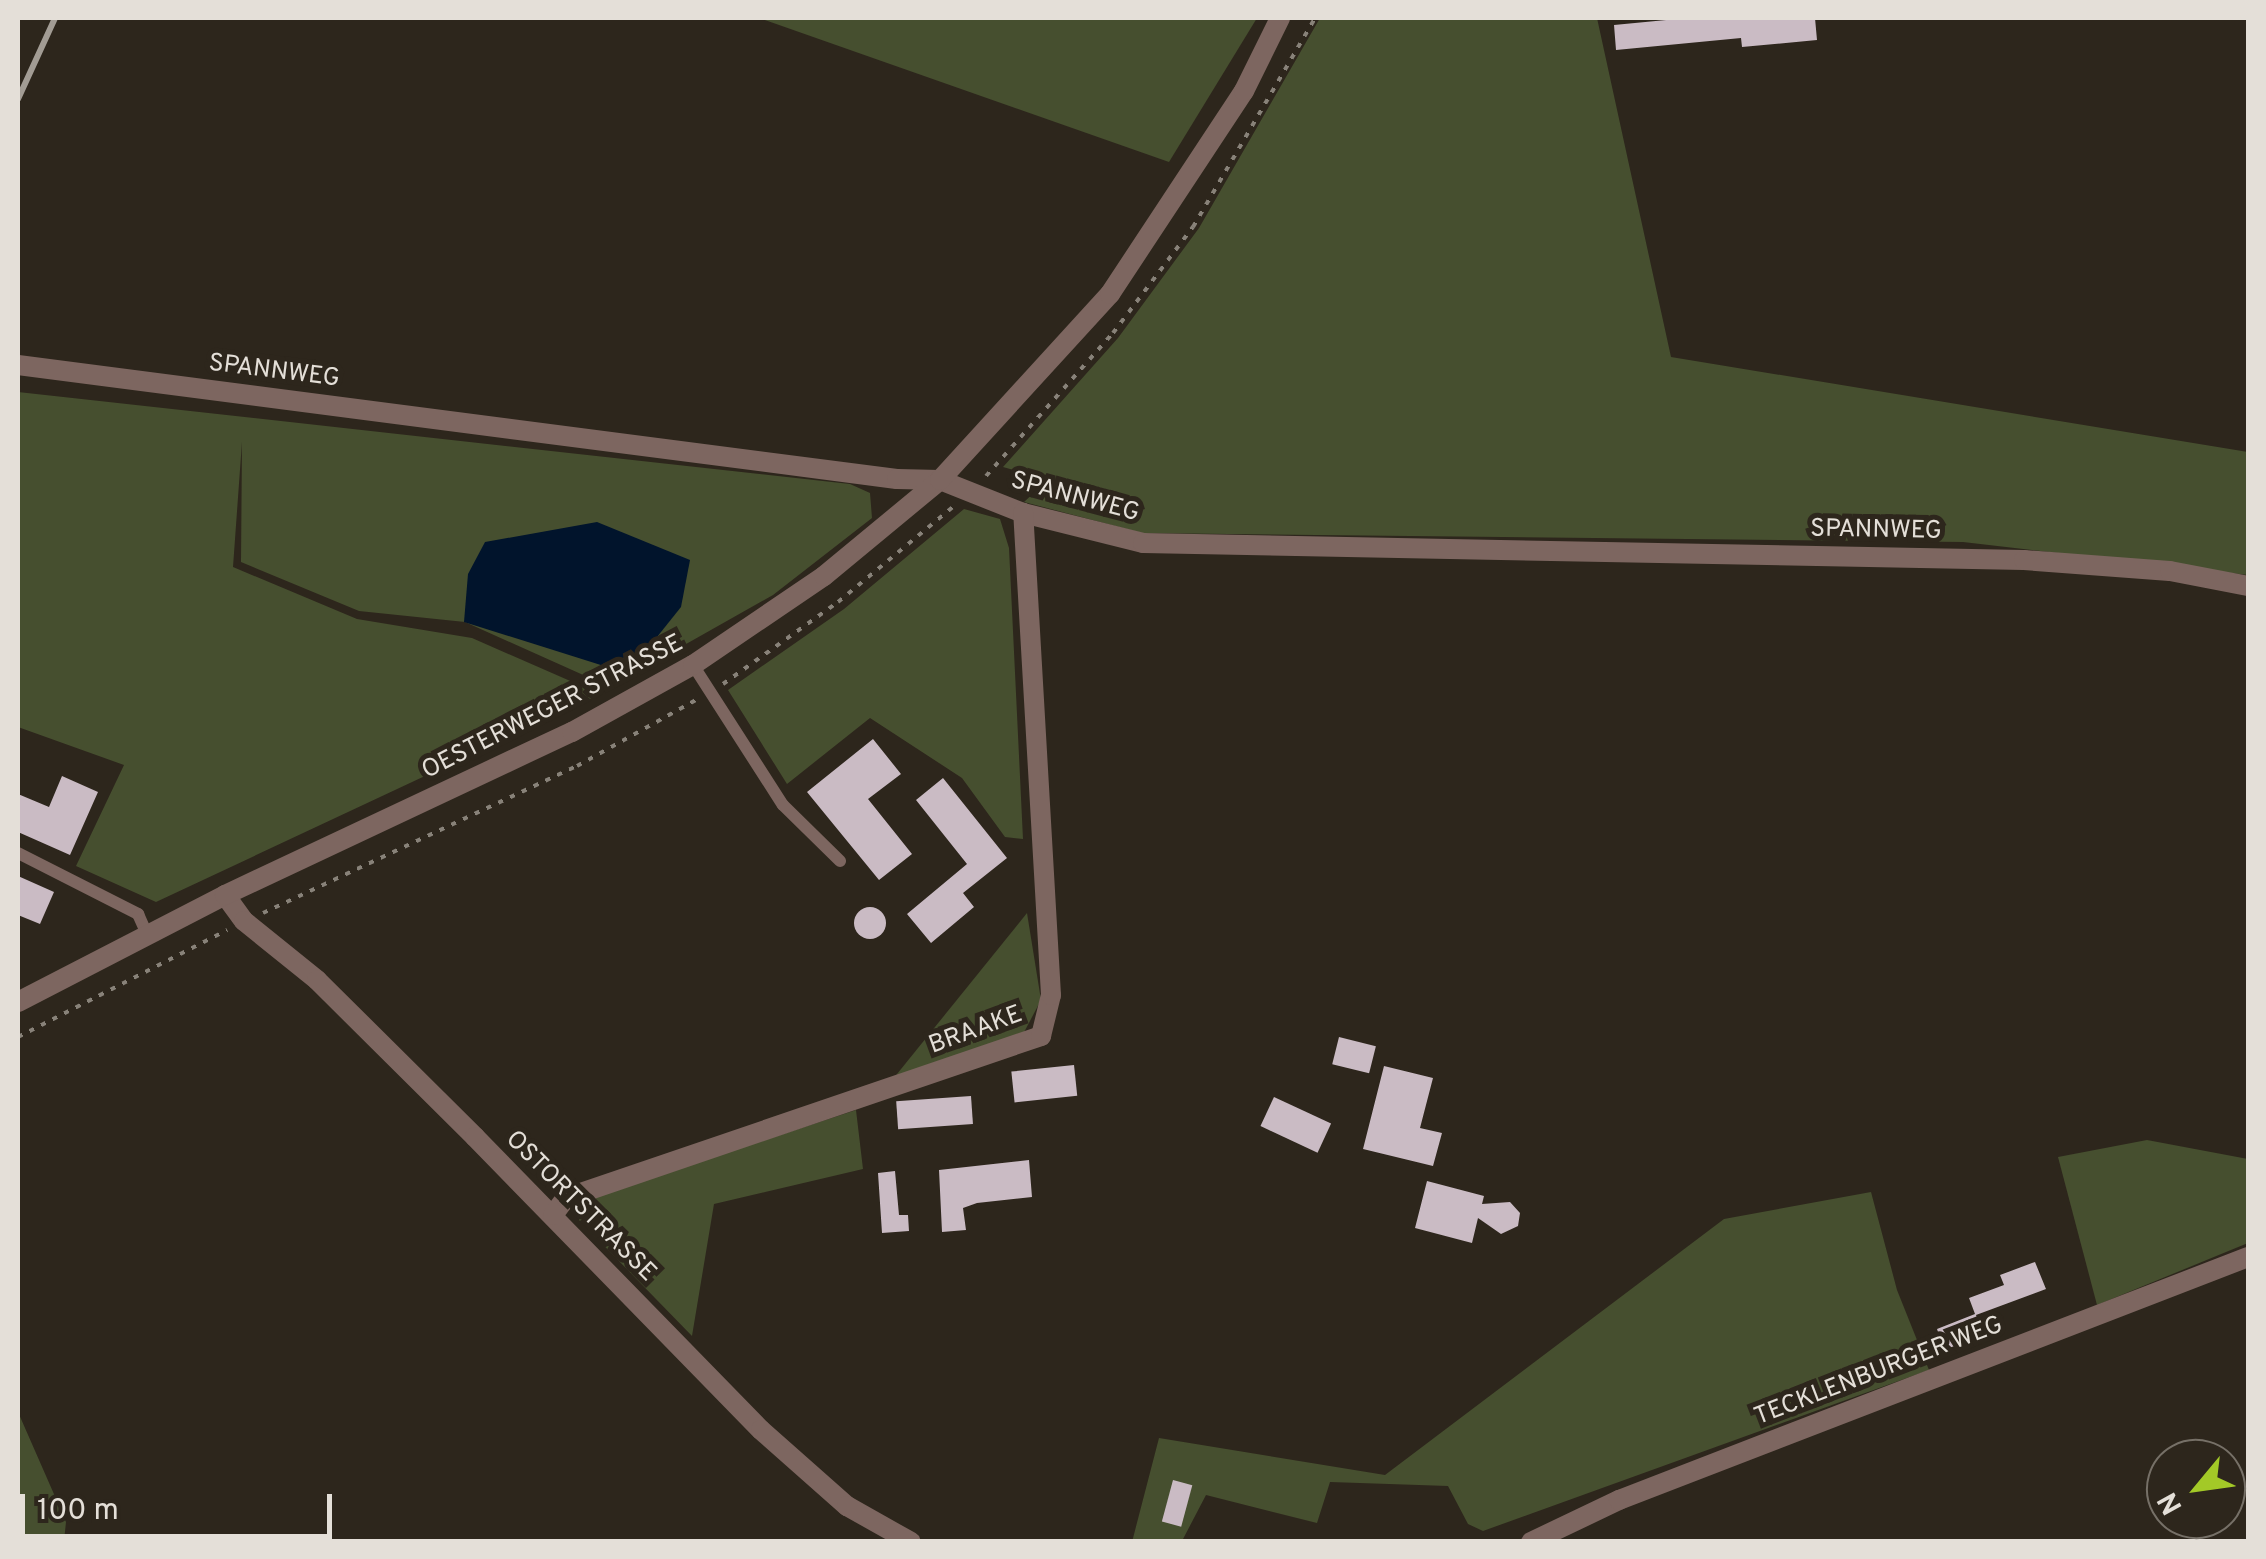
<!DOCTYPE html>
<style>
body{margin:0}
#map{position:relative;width:2266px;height:1559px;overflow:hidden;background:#2d261c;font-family:Overpass,sans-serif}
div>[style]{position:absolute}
.green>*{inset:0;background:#464f2f}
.water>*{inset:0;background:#01142c}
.building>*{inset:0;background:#cabbc4;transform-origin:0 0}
.round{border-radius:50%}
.path>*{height:4px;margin-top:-2px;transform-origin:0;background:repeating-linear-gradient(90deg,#888279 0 5px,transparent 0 13px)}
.service>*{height:12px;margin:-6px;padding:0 6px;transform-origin:6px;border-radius:6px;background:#7d6660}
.minor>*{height:20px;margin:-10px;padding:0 10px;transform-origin:10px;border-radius:10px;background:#7d6660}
.tertiary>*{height:20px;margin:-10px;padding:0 10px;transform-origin:10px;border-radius:10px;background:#7d6660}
.rail>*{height:6px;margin:-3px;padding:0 3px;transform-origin:3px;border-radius:3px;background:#a29c94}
span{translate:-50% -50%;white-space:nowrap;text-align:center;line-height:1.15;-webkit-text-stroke:10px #2d261c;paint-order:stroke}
.street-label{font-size:25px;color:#e4dfd8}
.frame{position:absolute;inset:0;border:20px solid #e4dfd8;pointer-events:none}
.north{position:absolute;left:2146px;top:1439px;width:100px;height:100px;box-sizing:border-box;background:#2d261c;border:2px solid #767067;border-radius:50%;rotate:241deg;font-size:28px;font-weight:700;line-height:40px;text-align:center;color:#e4dfd8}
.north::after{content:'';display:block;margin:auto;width:35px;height:45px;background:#a3c927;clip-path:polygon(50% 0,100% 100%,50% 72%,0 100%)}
.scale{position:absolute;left:20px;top:1494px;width:312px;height:45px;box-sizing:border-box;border:5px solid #e4dfd8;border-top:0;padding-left:12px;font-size:30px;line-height:35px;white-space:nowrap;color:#e4dfd8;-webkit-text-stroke:8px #2d261c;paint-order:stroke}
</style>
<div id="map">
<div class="green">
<div style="clip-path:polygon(759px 18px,1257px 18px,1169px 162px)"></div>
<div style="clip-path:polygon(1320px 18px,1597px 18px,1671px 357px,2248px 452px,2248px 575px,1963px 542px,1142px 533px,1024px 502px,1048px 480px,1003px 467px,1118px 338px,1199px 228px)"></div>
<div style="clip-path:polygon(18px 392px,850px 484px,870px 493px,872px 518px,773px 595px,610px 687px,465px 622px,359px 611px,241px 562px,242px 442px,233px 567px,357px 619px,472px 638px,600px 694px,156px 902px,76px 866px,124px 765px,18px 727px)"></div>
<div style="clip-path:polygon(964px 509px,1000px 519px,1009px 548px,1023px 839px,1005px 837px,962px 778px,870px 718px,787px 784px,728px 690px,844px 609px)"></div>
<div style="clip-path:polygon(1027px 913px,1041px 1000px,1021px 1038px,893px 1079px)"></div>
<div style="clip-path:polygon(856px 1110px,863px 1169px,714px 1204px,692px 1336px,579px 1220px,583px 1200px)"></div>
<div style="clip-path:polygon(2147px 1140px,2248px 1159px,2248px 1243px,2097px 1305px,2058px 1157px)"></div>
<div style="clip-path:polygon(1871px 1192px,1897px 1290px,1929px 1370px,1483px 1531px,1468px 1524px,1448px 1486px,1330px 1482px,1317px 1523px,1206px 1495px,1182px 1541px,1132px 1542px,1159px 1438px,1385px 1475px,1724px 1219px)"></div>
<div style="clip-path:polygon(18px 1412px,57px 1501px,38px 1505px,57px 1504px,66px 1522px,64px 1541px,18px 1541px)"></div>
</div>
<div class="water">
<div style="clip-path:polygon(597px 522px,690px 560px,681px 607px,649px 647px,604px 666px,464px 622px,468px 574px,485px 542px)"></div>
</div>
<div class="building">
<div style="clip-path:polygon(1687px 18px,1815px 18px,1817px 40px,1742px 47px,1741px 38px,1616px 50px,1614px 25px)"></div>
<div style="clip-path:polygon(873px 739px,901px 774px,868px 799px,912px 854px,879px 880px,807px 792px)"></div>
<div style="clip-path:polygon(62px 776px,98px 792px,70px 855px,18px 832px,18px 794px,49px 807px)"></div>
<div style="clip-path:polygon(943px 778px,1007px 858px,963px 893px,974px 907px,931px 943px,907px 914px,967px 864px,916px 800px)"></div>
<div style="clip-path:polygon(18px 876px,54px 892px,40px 924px,18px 915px)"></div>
<div class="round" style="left:854px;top:907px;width:32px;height:32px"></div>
<div style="left:1339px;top:1037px;width:38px;height:28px;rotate:14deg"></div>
<div style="left:1074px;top:1065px;width:31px;height:63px;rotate:84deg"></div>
<div style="clip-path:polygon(1384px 1066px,1433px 1078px,1420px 1128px,1442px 1133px,1433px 1166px,1363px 1149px)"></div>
<div style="left:971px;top:1096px;width:28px;height:75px;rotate:86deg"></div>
<div style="left:1274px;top:1097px;width:63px;height:32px;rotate:25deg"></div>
<div style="clip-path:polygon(1029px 1160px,1032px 1197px,977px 1203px,963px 1208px,966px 1230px,942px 1232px,939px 1170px)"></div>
<div style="clip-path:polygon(895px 1171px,899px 1215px,908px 1215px,909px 1231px,882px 1233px,878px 1173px)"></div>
<div style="clip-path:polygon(1427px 1181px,1484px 1196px,1482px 1204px,1510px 1202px,1520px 1213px,1518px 1226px,1501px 1234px,1478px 1218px,1472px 1243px,1415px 1228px)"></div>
<div style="clip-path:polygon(2035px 1262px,2046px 1289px,1976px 1315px,1983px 1335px,1944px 1350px,1937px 1329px,1975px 1314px,1969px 1298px,2004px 1285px,2000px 1275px)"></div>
<div style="left:1173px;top:1480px;width:20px;height:43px;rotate:15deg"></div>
</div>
<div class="path">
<div style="left:986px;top:476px;width:191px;rotate:-48.4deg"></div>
<div style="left:1113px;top:333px;width:133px;rotate:-53deg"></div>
<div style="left:1193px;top:227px;width:242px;rotate:-59.7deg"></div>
<div style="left:723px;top:684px;width:141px;rotate:-35.5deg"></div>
<div style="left:838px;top:602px;width:149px;rotate:-39.6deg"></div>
<div style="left:263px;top:913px;width:347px;rotate:-25.1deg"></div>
<div style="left:577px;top:766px;width:138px;rotate:-29deg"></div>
<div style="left:18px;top:1037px;width:235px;rotate:-27.1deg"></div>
</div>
<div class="service">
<div style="left:693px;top:665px;width:166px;rotate:57.3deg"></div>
<div style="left:783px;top:805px;width:80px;rotate:44.5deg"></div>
<div style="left:18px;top:853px;width:135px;rotate:26.9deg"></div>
<div style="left:138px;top:914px;width:22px;rotate:66deg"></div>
</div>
<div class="minor">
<div style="left:18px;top:365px;width:886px;rotate:7.39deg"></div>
<div style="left:897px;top:479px;width:43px;rotate:1.3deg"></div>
<div style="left:940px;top:480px;width:89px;rotate:21.7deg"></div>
<div style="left:1023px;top:513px;width:124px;rotate:14deg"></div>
<div style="left:1143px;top:543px;width:881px;rotate:1.11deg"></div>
<div style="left:2024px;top:560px;width:146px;rotate:4.3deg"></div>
<div style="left:2170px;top:571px;width:79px;rotate:10.9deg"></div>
<div style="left:225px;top:895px;width:32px;rotate:54deg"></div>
<div style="left:244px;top:921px;width:94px;rotate:38.9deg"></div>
<div style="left:317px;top:980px;width:223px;rotate:44.8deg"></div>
<div style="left:475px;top:1137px;width:409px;rotate:45.7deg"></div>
<div style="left:761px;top:1430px;width:115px;rotate:41.5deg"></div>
<div style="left:847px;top:1506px;width:73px;rotate:29.4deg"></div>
<div style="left:553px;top:1215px;width:21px;rotate:-53deg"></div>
<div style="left:566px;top:1198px;width:502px;rotate:-18.83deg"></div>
<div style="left:1041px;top:1036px;width:42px;rotate:-76.3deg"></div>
<div style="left:1051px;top:995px;width:483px;rotate:-93.3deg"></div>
<div style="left:1531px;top:1542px;width:98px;rotate:-25.5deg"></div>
<div style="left:1619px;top:1500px;width:674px;rotate:-21.12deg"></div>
</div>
<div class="tertiary">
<div style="left:18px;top:1002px;width:233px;rotate:-27.3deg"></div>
<div style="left:225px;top:895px;width:383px;rotate:-25.2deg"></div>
<div style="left:572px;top:732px;width:138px;rotate:-29deg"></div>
<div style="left:693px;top:665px;width:158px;rotate:-34.2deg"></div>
<div style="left:824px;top:576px;width:151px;rotate:-39.6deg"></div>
<div style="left:940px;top:480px;width:252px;rotate:-47.6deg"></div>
<div style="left:1110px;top:294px;width:243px;rotate:-56.6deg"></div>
<div style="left:1244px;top:91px;width:81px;rotate:-63.7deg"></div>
</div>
<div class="rail">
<div style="left:18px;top:99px;width:89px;rotate:-65.4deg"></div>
</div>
<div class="street-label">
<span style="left:274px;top:372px;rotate:7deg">SPANNWEG</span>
<span style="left:1075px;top:498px;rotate:15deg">SPANNWEG</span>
<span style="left:1876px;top:531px;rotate:1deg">SPANNWEG</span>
<span style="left:553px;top:708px;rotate:-27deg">OESTERWEGER STRASSE</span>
<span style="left:976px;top:1031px;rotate:-20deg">BRAAKE</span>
<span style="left:580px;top:1207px;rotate:45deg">OSTORTSTRASSE</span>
<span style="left:1879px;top:1372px;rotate:-21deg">TECKLENBURGER WEG</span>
</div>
<div class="frame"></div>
<div class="north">N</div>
<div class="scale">100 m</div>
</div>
